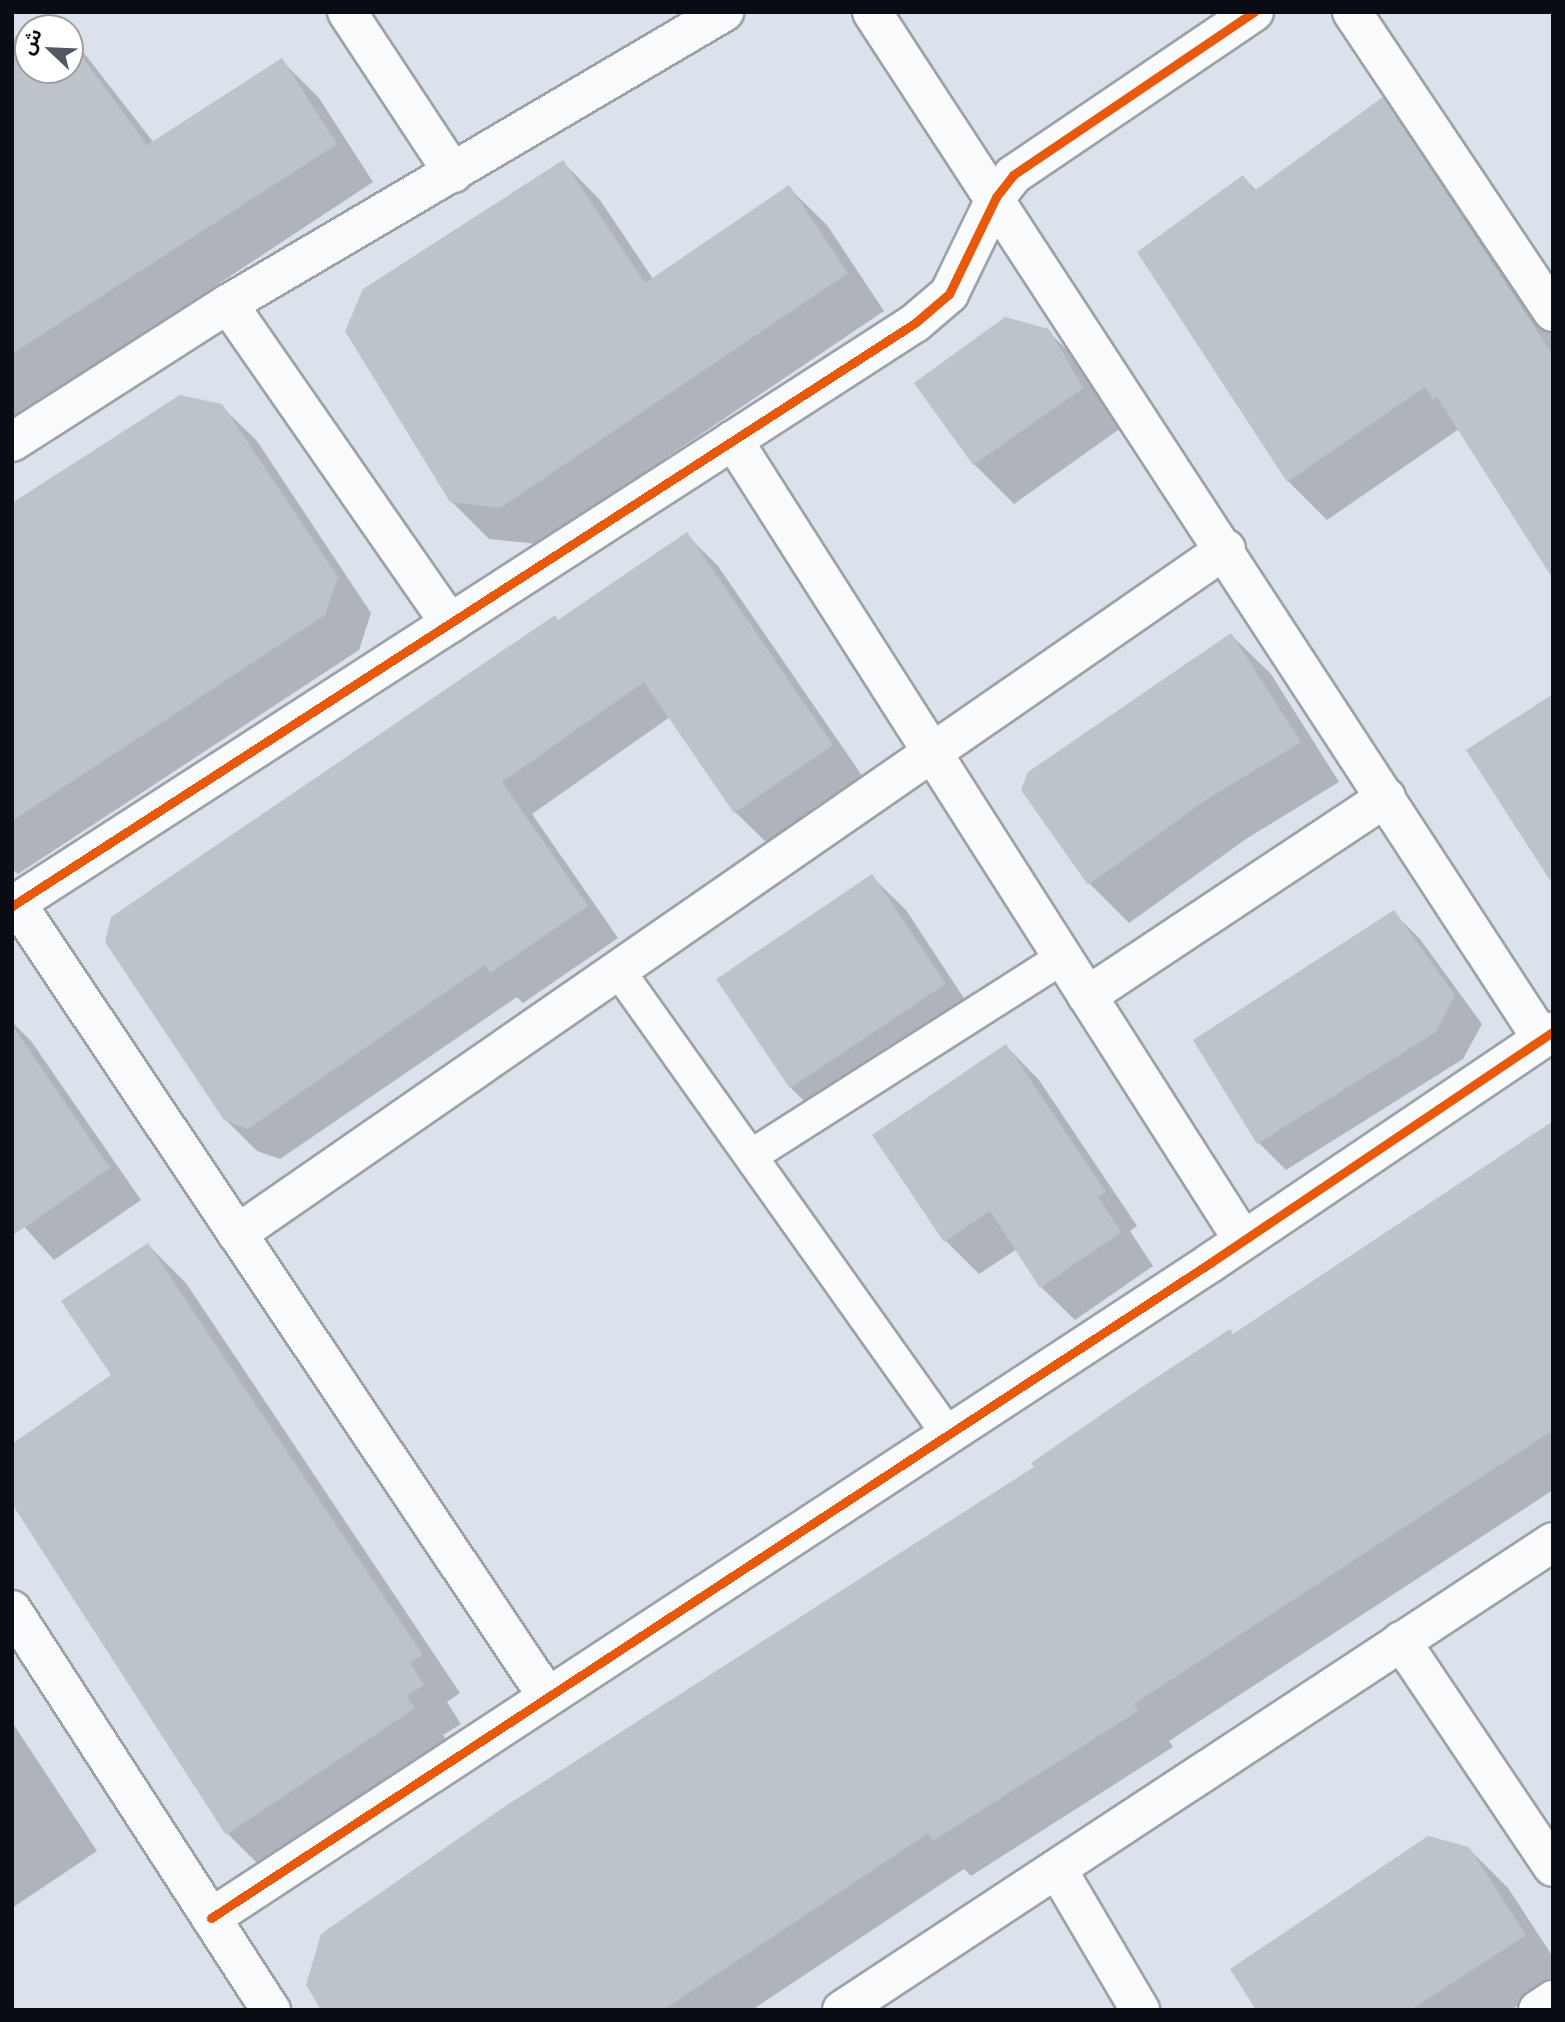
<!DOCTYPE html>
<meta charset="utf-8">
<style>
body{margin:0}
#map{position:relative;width:1565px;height:2022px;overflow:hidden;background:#dbe2eb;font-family:Helvetica,"Noto Sans Arabic",sans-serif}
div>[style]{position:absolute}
.shadow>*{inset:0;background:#0003}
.building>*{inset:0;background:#bdc3cb;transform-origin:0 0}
.roads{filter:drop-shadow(2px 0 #9ca2a8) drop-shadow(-2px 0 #9ca2a8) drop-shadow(0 2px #9ca2a8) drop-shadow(0 -2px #9ca2a8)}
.lane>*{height:32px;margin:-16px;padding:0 16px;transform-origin:16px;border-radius:16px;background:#fafbfc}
.street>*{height:38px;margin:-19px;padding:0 19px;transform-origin:19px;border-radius:19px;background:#fafbfc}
.cycleway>*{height:9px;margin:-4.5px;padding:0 4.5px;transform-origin:4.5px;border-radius:4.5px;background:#e8590c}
span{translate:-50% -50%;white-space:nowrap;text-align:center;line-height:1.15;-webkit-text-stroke:6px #fff;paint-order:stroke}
.frame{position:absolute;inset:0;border:14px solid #090d13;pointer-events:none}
.north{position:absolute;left:14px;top:14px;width:70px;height:70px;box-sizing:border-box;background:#fff;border:2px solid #9d9ea1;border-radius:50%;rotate:293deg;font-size:19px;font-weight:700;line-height:28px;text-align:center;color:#090d13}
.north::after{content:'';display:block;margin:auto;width:24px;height:32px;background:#52585f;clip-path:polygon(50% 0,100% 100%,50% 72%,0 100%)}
</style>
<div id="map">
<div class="shadow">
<div style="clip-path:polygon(28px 30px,28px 70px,70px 70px,70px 35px,154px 143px,281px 60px,319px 98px,373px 182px,12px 420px,12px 42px)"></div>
<div style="clip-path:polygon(1383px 100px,1422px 139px,1553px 332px,1553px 575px,1459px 429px,1327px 520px,1288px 481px,1243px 177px,1257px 191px)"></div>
<div style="clip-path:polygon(563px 162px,600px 200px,653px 279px,789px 188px,827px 225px,884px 311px,538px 544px,489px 539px,451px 501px)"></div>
<div style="clip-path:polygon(1048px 331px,1088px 371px,1121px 428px,1014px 504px,974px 464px,917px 384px)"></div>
<div style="clip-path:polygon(221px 406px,257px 441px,371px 613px,359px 650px,18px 874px,12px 869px,12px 508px)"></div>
<div style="clip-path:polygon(687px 535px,718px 566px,863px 777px,767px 843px,735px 812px,670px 717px,532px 814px,618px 938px,523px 1003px,517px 997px,280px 1159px,257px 1151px,225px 1119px,559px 622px)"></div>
<div style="clip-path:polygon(1231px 635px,1271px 674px,1339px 782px,1246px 839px,1129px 923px,1090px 884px)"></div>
<div style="clip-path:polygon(872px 877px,906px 910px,977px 1018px,825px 1122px,791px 1088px)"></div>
<div style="clip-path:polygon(1393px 912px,1420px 939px,1482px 1024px,1463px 1059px,1286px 1170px,1259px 1143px)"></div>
<div style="clip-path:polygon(12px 1022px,31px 1041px,141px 1200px,54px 1260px,12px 1213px)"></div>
<div style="clip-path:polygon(1006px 1046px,1039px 1080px,1137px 1226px,1130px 1231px,1153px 1266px,1075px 1320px,1041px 1287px,1017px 1249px,979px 1274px,946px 1241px,875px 1135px)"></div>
<div style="clip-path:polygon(1553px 1122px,1553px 1490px,1169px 1741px,1173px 1747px,971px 1876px,964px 1869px,752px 2010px,323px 2010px,1036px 1467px)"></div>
<div style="clip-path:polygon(148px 1245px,186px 1283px,460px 1693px,447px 1702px,461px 1724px,443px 1735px,451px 1746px,266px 1872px,228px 1834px,12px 1501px,114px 1375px)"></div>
<div style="clip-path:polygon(12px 1722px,97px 1851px,12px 1908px)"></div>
<div style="clip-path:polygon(1468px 1848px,1508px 1888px,1553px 1957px,1553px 1982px,1511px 2010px,1259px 2010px)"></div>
</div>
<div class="building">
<div style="clip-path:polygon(49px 12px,62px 28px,28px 28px,28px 70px,70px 70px,70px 40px,147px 145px,282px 58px,337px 144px,12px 354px,12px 39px)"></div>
<div style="clip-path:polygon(1383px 97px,1553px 355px,1553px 579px,1437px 397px,1433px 399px,1425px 387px,1287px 482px,1137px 252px,1243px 175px,1254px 191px)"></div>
<div style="clip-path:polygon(563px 160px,645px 283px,789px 185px,848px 273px,500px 508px,450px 502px,345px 331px,363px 289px)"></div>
<div style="clip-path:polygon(1005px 317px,1049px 329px,1083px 388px,973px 465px,914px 383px)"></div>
<div style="clip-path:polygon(180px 395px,222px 404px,338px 577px,325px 615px,12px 821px,12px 503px)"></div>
<div style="clip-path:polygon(687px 532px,833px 745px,734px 813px,644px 682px,502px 782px,588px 906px,490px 973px,485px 965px,248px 1129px,224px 1120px,105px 942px,111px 917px,555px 615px,558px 620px)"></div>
<div style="clip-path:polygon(1231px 633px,1301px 742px,1206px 800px,1088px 885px,1021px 790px,1028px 772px)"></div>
<div style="clip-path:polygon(1553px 694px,1553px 885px,1466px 750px)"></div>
<div style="left:872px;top:874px;width:132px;height:188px;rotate:56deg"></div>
<div style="clip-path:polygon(1394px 910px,1455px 995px,1436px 1032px,1257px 1144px,1193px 1040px)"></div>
<div style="clip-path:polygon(12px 1025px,110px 1168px,12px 1236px)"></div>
<div style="clip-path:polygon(1006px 1044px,1106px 1192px,1098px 1197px,1121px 1232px,1040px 1288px,990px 1211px,944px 1242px,872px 1135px)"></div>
<div style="clip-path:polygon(1553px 1121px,1553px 1430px,1134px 1704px,1138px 1711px,933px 1841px,928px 1833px,663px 2010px,321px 2010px,306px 1985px,321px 1934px,504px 1807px,1034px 1467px,1031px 1463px,1130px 1395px,1230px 1329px,1233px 1334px)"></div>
<div style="clip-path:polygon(148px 1243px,423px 1655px,410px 1663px,424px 1685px,407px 1696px,415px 1708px,226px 1835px,12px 1504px,12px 1444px,111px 1375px,61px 1301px)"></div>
<div style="clip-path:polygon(1428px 1836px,1469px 1847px,1526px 1935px,1411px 2010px,1256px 2010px,1230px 1969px)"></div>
</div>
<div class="roads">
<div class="lane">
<div style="left:618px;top:970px;width:569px;rotate:54.58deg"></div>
<div style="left:751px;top:1156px;width:369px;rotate:-32.5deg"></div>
</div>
<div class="street">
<div style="left:347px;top:12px;width:193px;rotate:56.6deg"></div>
<div style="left:872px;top:12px;width:1226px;rotate:56.88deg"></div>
<div style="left:1352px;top:12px;width:361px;rotate:56.2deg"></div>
<div style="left:228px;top:304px;width:389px;rotate:55.2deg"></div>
<div style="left:733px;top:440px;width:949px;rotate:57.48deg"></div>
<div style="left:12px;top:442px;width:256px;rotate:-32.6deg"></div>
<div style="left:228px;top:304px;width:576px;rotate:-30.49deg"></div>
<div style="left:16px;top:903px;width:954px;rotate:56.19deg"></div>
<div style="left:12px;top:906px;width:1075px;rotate:-32.85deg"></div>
<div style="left:915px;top:323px;width:45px;rotate:-40.5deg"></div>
<div style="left:949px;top:294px;width:108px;rotate:-64.1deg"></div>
<div style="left:996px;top:197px;width:28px;rotate:-52deg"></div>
<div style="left:1013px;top:175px;width:291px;rotate:-34.1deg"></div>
<div style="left:1087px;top:996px;width:359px;rotate:-33.6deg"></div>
<div style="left:237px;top:1234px;width:1203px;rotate:-34.71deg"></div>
<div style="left:12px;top:1610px;width:477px;rotate:57.1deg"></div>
<div style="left:1401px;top:1641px;width:272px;rotate:56.1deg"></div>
<div style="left:1057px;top:1869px;width:164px;rotate:59.5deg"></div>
<div style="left:211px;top:1918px;width:1195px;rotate:-33.25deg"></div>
<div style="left:1210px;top:1263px;width:414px;rotate:-34deg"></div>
<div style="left:842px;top:2010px;width:851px;rotate:-33.35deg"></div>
<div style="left:1538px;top:2010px;width:18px;rotate:-34deg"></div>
</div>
</div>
<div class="cycleway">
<div style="left:12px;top:906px;width:1075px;rotate:-32.85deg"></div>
<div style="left:915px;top:323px;width:45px;rotate:-40.5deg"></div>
<div style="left:949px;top:294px;width:108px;rotate:-64.1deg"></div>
<div style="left:996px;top:197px;width:28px;rotate:-52deg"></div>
<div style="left:1013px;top:175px;width:291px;rotate:-34.1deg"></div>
<div style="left:211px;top:1918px;width:1195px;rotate:-33.25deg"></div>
<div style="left:1210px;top:1263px;width:414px;rotate:-34deg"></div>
</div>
<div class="frame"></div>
<div class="north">ش</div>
</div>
